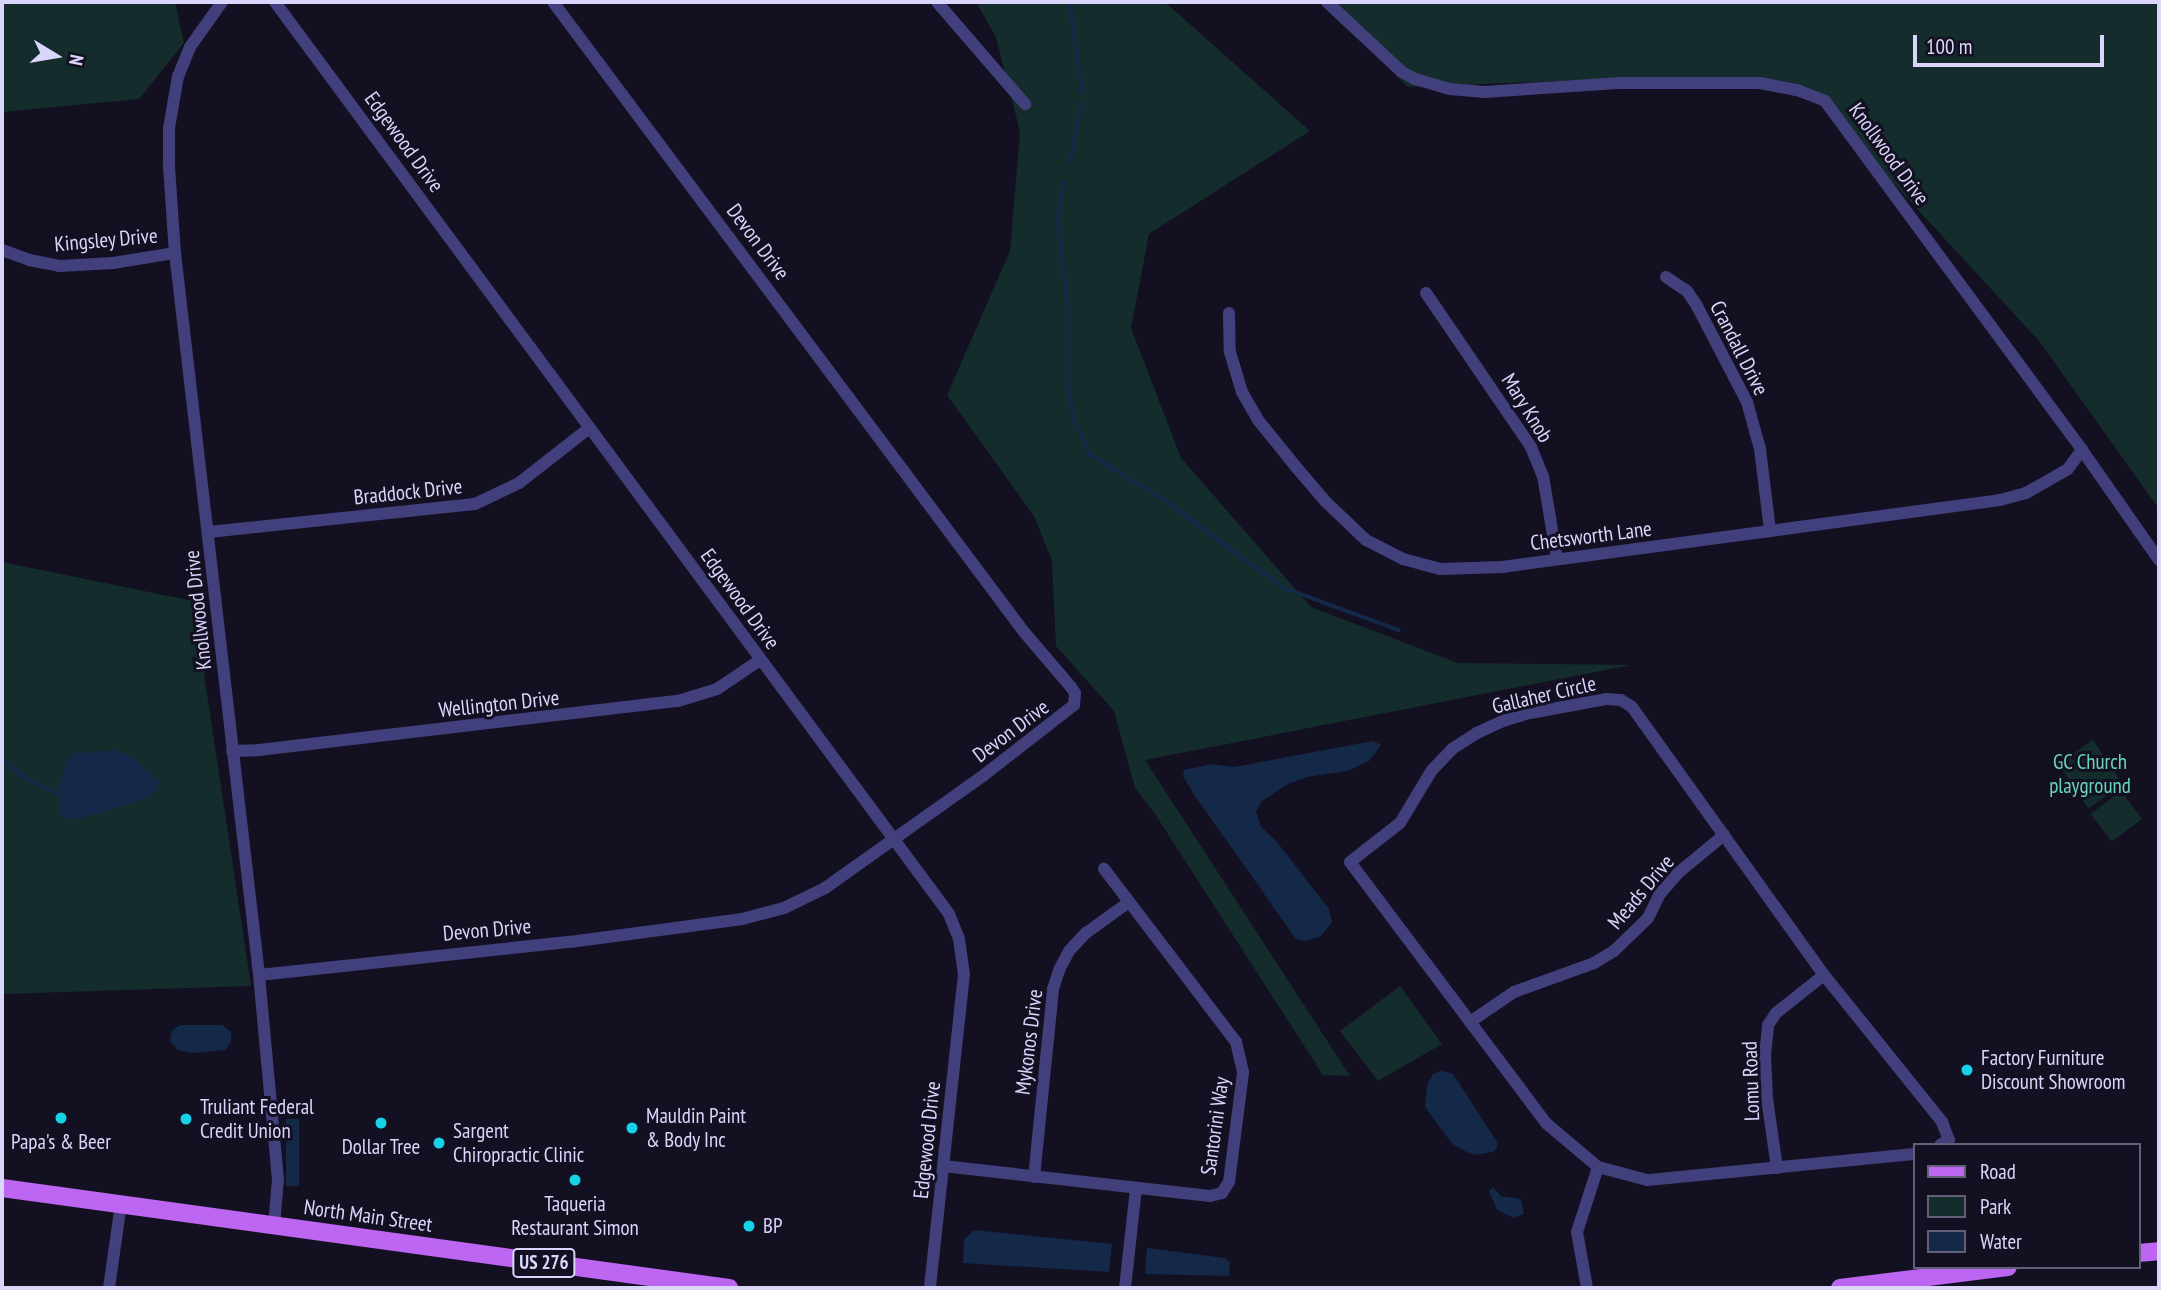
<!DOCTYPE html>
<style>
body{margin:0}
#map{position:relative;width:2161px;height:1290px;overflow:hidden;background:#131022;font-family:"PT Sans Narrow",sans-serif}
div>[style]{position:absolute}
.green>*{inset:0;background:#142c2b;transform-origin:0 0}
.water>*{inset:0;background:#142848;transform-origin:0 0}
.stream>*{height:3.5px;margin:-1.75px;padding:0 1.75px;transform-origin:1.75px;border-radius:1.75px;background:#142848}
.minor>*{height:12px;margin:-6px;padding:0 6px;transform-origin:6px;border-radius:6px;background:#423f7d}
.primary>*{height:18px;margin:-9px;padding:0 9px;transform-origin:9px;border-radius:9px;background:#bd66f1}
.dots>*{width:19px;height:19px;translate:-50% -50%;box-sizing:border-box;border:4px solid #131022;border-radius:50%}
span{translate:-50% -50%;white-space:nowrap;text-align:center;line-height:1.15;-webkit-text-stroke:6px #131022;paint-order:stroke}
.shield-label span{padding:2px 5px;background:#131022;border:2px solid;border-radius:5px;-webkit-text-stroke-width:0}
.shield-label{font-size:19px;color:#dad5fb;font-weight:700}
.street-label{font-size:21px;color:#dad5fb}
.park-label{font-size:21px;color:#68d5ba}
.poi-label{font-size:21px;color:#dad5fb}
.left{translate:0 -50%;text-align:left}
.frame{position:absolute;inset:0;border:4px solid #dad5fb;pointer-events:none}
.legend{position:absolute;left:1913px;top:1143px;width:228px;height:126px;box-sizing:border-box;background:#131022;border:2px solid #635f79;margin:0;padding:9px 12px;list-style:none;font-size:21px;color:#dad5fb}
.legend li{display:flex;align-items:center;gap:14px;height:35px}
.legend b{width:35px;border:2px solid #635f79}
.north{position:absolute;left:21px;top:21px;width:70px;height:70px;-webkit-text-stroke:5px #131022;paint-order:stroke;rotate:101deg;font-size:19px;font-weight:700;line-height:28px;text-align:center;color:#dad5fb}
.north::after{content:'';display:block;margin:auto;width:24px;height:32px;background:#dad5fb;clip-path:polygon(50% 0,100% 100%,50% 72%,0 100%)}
.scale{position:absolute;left:1913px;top:35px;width:191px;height:32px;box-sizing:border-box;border:4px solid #dad5fb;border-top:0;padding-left:9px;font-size:21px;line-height:24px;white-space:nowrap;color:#dad5fb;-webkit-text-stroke:5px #131022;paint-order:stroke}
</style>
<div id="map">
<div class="green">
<div style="clip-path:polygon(2px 2px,175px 2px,184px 43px,139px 99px,2px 112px)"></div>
<div style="clip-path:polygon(976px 2px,1165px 2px,1310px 131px,1149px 234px,1131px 328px,1181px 458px,1311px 607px,1458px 663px,1631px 665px,1145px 760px,1350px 1076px,1323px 1075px,1155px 814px,1135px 788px,1114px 711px,1056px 646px,1052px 561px,1034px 516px,947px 395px,1010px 251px,1020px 132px,996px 37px)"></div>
<div style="clip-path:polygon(1320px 2px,2159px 2px,2159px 509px,2040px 342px,1812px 95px,1661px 77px,1408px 87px)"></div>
<div style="clip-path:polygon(2px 562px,193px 601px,251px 986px,2px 994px)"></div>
<div style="left:2093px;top:740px;width:54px;height:42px;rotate:56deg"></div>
<div style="left:2121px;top:791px;width:35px;height:38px;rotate:53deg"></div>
<div style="clip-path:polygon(1400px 986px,1442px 1044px,1378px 1081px,1340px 1031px)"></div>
</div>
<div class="water">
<div style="clip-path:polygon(1373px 741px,1381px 745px,1369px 761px,1347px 771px,1307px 777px,1288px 784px,1262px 801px,1256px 812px,1261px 827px,1277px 842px,1329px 909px,1332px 922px,1321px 936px,1306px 941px,1296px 939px,1193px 793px,1183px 776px,1184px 770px,1212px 764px,1234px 767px)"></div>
<div style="clip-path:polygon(116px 750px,131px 756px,160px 782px,155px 792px,137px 802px,81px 818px,61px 819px,58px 793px,66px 762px,73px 754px)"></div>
<div style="clip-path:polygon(180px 1025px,222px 1025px,231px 1032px,231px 1041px,226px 1050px,192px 1053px,178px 1050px,170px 1042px,172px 1030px)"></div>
<div style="clip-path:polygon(1441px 1071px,1452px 1073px,1459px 1083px,1497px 1142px,1497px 1148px,1493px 1152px,1473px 1155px,1453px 1145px,1425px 1107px,1427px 1085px,1433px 1074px)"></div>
<div style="left:286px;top:1119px;width:13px;height:67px"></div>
<div style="clip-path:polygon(1493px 1187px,1501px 1196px,1521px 1199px,1524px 1214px,1514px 1218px,1497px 1210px,1489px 1191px)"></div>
<div style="clip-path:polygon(974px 1230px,1112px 1244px,1109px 1272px,963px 1263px,964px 1240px)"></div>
<div style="clip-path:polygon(1147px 1248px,1225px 1258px,1230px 1262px,1229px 1276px,1145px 1274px)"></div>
</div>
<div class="stream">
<div style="left:1070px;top:2px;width:91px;rotate:81.8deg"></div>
<div style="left:1070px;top:161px;width:60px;rotate:-78.5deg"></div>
<div style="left:1065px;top:182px;width:37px;rotate:101deg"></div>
<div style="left:1058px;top:218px;width:88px;rotate:83.4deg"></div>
<div style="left:1068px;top:305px;width:82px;rotate:90deg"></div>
<div style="left:1068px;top:387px;width:32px;rotate:79deg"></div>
<div style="left:1074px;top:418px;width:39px;rotate:66deg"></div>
<div style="left:1090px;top:454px;width:89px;rotate:31.7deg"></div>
<div style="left:1166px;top:501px;width:147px;rotate:36.4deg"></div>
<div style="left:1284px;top:588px;width:122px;rotate:20.1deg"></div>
<div style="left:2px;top:759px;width:31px;rotate:38deg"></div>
<div style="left:26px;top:778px;width:35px;rotate:25deg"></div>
</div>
<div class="minor">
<div style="left:222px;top:2px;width:55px;rotate:125.4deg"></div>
<div style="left:190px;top:47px;width:31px;rotate:112deg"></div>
<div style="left:178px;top:76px;width:53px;rotate:99.8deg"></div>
<div style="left:169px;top:128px;width:38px;rotate:90deg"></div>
<div style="left:169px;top:166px;width:87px;rotate:86.1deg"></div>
<div style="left:175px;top:253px;width:727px;rotate:83.36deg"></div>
<div style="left:259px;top:975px;width:205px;rotate:84.7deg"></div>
<div style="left:278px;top:1179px;width:47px;rotate:94.9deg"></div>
<div style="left:275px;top:2px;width:1134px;rotate:53.53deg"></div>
<div style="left:949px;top:914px;width:27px;rotate:68deg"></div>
<div style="left:959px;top:939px;width:35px;rotate:82deg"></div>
<div style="left:964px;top:974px;width:316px;rotate:96.2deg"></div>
<div style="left:937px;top:2px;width:135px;rotate:49.2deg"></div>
<div style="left:1327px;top:2px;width:103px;rotate:43deg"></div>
<div style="left:1402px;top:72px;width:15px;rotate:28deg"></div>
<div style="left:1415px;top:79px;width:36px;rotate:16deg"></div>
<div style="left:1450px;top:89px;width:34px;rotate:5deg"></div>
<div style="left:1484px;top:92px;width:134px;rotate:-3.8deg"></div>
<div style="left:1618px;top:83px;width:142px"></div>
<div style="left:1760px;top:83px;width:38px;rotate:11deg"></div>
<div style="left:1797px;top:90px;width:30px;rotate:21deg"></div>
<div style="left:1825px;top:101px;width:433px;rotate:53.6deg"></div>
<div style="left:2082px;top:450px;width:134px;rotate:55deg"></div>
<div style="left:2px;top:250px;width:29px;rotate:20deg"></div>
<div style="left:29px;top:260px;width:31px;rotate:11deg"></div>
<div style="left:59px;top:266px;width:54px;rotate:-3.2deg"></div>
<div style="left:113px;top:263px;width:63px;rotate:-9.2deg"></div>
<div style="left:1666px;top:277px;width:25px;rotate:34deg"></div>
<div style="left:1687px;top:291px;width:18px;rotate:56deg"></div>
<div style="left:1697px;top:306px;width:108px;rotate:62.5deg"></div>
<div style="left:1747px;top:402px;width:49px;rotate:74.5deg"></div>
<div style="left:1760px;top:449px;width:83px;rotate:83deg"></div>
<div style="left:1426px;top:293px;width:186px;rotate:55.7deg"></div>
<div style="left:1531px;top:447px;width:31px;rotate:68deg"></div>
<div style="left:1543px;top:476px;width:84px;rotate:80.4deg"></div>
<div style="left:1229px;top:313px;width:39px;rotate:89deg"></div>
<div style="left:1230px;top:352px;width:42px;rotate:73.3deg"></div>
<div style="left:1242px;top:392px;width:32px;rotate:60deg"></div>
<div style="left:1258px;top:420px;width:60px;rotate:51deg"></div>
<div style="left:1296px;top:467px;width:45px;rotate:49.5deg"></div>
<div style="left:1325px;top:501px;width:57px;rotate:43.6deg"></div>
<div style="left:1366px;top:540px;width:42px;rotate:27.2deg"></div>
<div style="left:1403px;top:559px;width:38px;rotate:15deg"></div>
<div style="left:1440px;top:569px;width:62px;rotate:-1.8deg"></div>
<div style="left:1502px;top:567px;width:502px;rotate:-7.66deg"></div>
<div style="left:2000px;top:500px;width:27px;rotate:-15deg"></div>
<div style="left:2026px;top:493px;width:48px;rotate:-29.7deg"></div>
<div style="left:2068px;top:469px;width:24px;rotate:-54deg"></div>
<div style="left:209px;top:532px;width:267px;rotate:-6deg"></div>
<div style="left:475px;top:504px;width:49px;rotate:-25.5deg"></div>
<div style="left:519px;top:483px;width:88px;rotate:-38deg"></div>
<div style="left:232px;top:751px;width:27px;rotate:-2deg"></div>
<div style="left:259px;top:750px;width:422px;rotate:-6.7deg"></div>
<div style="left:678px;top:701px;width:41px;rotate:-17.1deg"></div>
<div style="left:717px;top:689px;width:52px;rotate:-34deg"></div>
<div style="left:259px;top:975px;width:313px;rotate:-6.1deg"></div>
<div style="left:570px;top:942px;width:174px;rotate:-7.6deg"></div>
<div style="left:742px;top:919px;width:43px;rotate:-14.7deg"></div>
<div style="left:784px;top:908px;width:46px;rotate:-26deg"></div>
<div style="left:825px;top:888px;width:195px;rotate:-35.4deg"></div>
<div style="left:984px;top:775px;width:114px;rotate:-37.9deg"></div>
<div style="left:1074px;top:705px;width:12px;rotate:-85deg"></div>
<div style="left:1075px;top:693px;width:7px;rotate:-124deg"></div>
<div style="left:1071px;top:687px;width:72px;rotate:-130.5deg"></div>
<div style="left:1024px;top:632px;width:787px;rotate:-126.78deg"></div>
<div style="left:1470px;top:1022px;width:53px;rotate:-34.3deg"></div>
<div style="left:1514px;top:992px;width:85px;rotate:-19.9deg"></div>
<div style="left:1594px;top:963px;width:23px;rotate:-31deg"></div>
<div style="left:1614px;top:951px;width:47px;rotate:-44.1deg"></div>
<div style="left:1648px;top:918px;width:25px;rotate:-64deg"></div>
<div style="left:1659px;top:895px;width:29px;rotate:-49deg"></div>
<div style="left:1678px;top:873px;width:60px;rotate:-39.6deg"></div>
<div style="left:1914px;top:1154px;width:268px;rotate:174.4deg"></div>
<div style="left:1647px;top:1180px;width:51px;rotate:-165.1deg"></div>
<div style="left:1598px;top:1167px;width:68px;rotate:-139.8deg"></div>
<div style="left:1546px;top:1123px;width:326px;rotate:-126.9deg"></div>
<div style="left:1350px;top:862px;width:63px;rotate:-38deg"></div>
<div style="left:1400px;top:823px;width:62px;rotate:-58.9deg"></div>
<div style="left:1432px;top:770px;width:29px;rotate:-46deg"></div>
<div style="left:1452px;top:749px;width:30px;rotate:-33deg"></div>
<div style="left:1477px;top:733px;width:29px;rotate:-25deg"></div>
<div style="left:1503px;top:721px;width:28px;rotate:-17deg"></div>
<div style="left:1530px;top:713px;width:77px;rotate:-10.4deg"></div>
<div style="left:1606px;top:699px;width:15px;rotate:4deg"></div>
<div style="left:1621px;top:700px;width:13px;rotate:32deg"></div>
<div style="left:1632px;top:707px;width:330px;rotate:54.4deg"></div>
<div style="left:1824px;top:975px;width:189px;rotate:51.2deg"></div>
<div style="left:1942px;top:1122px;width:19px;rotate:69deg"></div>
<div style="left:1949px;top:1140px;width:10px;rotate:151deg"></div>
<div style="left:943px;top:1166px;width:269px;rotate:6.4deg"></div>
<div style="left:1210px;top:1196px;width:12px;rotate:-14deg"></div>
<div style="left:1222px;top:1193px;width:13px;rotate:-58deg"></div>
<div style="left:1229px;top:1182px;width:111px;rotate:-82.7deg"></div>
<div style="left:1243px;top:1072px;width:31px;rotate:-103deg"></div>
<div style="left:1236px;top:1042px;width:218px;rotate:-127.3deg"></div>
<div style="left:1777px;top:1168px;width:70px;rotate:-98.2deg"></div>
<div style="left:1767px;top:1099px;width:44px;rotate:-92.6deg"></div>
<div style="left:1765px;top:1055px;width:30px;rotate:-84deg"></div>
<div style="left:1768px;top:1025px;width:14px;rotate:-56deg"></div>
<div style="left:1776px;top:1013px;width:61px;rotate:-38.4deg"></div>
<div style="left:1034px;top:1177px;width:189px;rotate:-84.2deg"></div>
<div style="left:1053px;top:989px;width:22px;rotate:-72deg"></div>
<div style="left:1060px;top:968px;width:19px;rotate:-62deg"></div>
<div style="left:1069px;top:951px;width:25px;rotate:-47deg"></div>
<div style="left:1086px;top:933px;width:53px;rotate:-35.8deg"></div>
<div style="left:109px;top:1288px;width:85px;rotate:-81.9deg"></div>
<div style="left:1125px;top:1288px;width:101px;rotate:-83.7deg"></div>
<div style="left:1587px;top:1288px;width:57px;rotate:-100.1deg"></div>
<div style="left:1577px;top:1232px;width:68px;rotate:-72.1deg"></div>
</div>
<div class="primary">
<div style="left:2px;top:1188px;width:734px;rotate:7.83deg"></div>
<div style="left:2138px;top:1253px;width:21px;rotate:-5deg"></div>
<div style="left:1840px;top:1288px;width:169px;rotate:-7.1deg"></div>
</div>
<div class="dots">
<div style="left:1967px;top:1070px;background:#15d2e7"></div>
<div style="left:61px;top:1118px;background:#15d2e7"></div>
<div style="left:186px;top:1119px;background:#15d2e7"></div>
<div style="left:381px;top:1123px;background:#15d2e7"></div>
<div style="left:632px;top:1128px;background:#15d2e7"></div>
<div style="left:439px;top:1143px;background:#15d2e7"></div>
<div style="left:575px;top:1180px;background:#15d2e7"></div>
<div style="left:749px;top:1226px;background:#15d2e7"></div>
</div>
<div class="shield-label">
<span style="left:544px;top:1263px">US 276</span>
</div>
<div class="street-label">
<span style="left:404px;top:142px;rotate:54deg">Edgewood Drive</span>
<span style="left:1889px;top:154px;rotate:54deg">Knollwood Drive</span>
<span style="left:106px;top:240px;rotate:-5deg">Kingsley Drive</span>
<span style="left:758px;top:242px;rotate:53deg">Devon Drive</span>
<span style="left:1739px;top:348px;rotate:63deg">Crandall Drive</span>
<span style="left:1527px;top:408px;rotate:58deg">Mary Knob</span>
<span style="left:408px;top:492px;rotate:-6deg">Braddock Drive</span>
<span style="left:1591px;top:536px;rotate:-7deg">Chetsworth Lane</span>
<span style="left:740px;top:599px;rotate:54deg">Edgewood Drive</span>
<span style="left:198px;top:610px;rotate:-96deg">Knollwood Drive</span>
<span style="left:1544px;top:695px;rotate:-13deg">Gallaher Circle</span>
<span style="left:499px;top:704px;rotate:-6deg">Wellington Drive</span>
<span style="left:1011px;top:731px;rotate:-37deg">Devon Drive</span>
<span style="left:1641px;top:892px;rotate:-50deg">Meads Drive</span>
<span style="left:487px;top:930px;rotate:-5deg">Devon Drive</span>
<span style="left:1029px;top:1042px;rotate:-83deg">Mykonos Drive</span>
<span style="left:1751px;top:1081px;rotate:-92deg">Lomu Road</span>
<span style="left:1215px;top:1126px;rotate:-82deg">Santorini Way</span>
<span style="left:927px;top:1140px;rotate:-84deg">Edgewood Drive</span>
<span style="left:368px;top:1216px;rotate:8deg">North Main Street</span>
</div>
<div class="park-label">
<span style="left:2090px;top:774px">GC Church<br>playground</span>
</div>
<div class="poi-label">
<span class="left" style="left:1981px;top:1070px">Factory Furniture<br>Discount Showroom</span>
<span class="left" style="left:200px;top:1119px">Truliant Federal<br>Credit Union</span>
<span class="left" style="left:646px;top:1128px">Mauldin Paint<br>&amp; Body Inc</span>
<span class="left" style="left:453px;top:1143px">Sargent<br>Chiropractic Clinic</span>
<span style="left:61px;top:1142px">Papa's &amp; Beer</span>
<span style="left:381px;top:1147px">Dollar Tree</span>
<span style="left:575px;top:1216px">Taqueria<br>Restaurant Simon</span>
<span class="left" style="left:763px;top:1226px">BP</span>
</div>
<div class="frame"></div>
<ul class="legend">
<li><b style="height:9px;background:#bd66f1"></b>Road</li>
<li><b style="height:19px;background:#142c2b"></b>Park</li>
<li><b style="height:19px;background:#142848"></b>Water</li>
</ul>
<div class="north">N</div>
<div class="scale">100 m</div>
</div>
